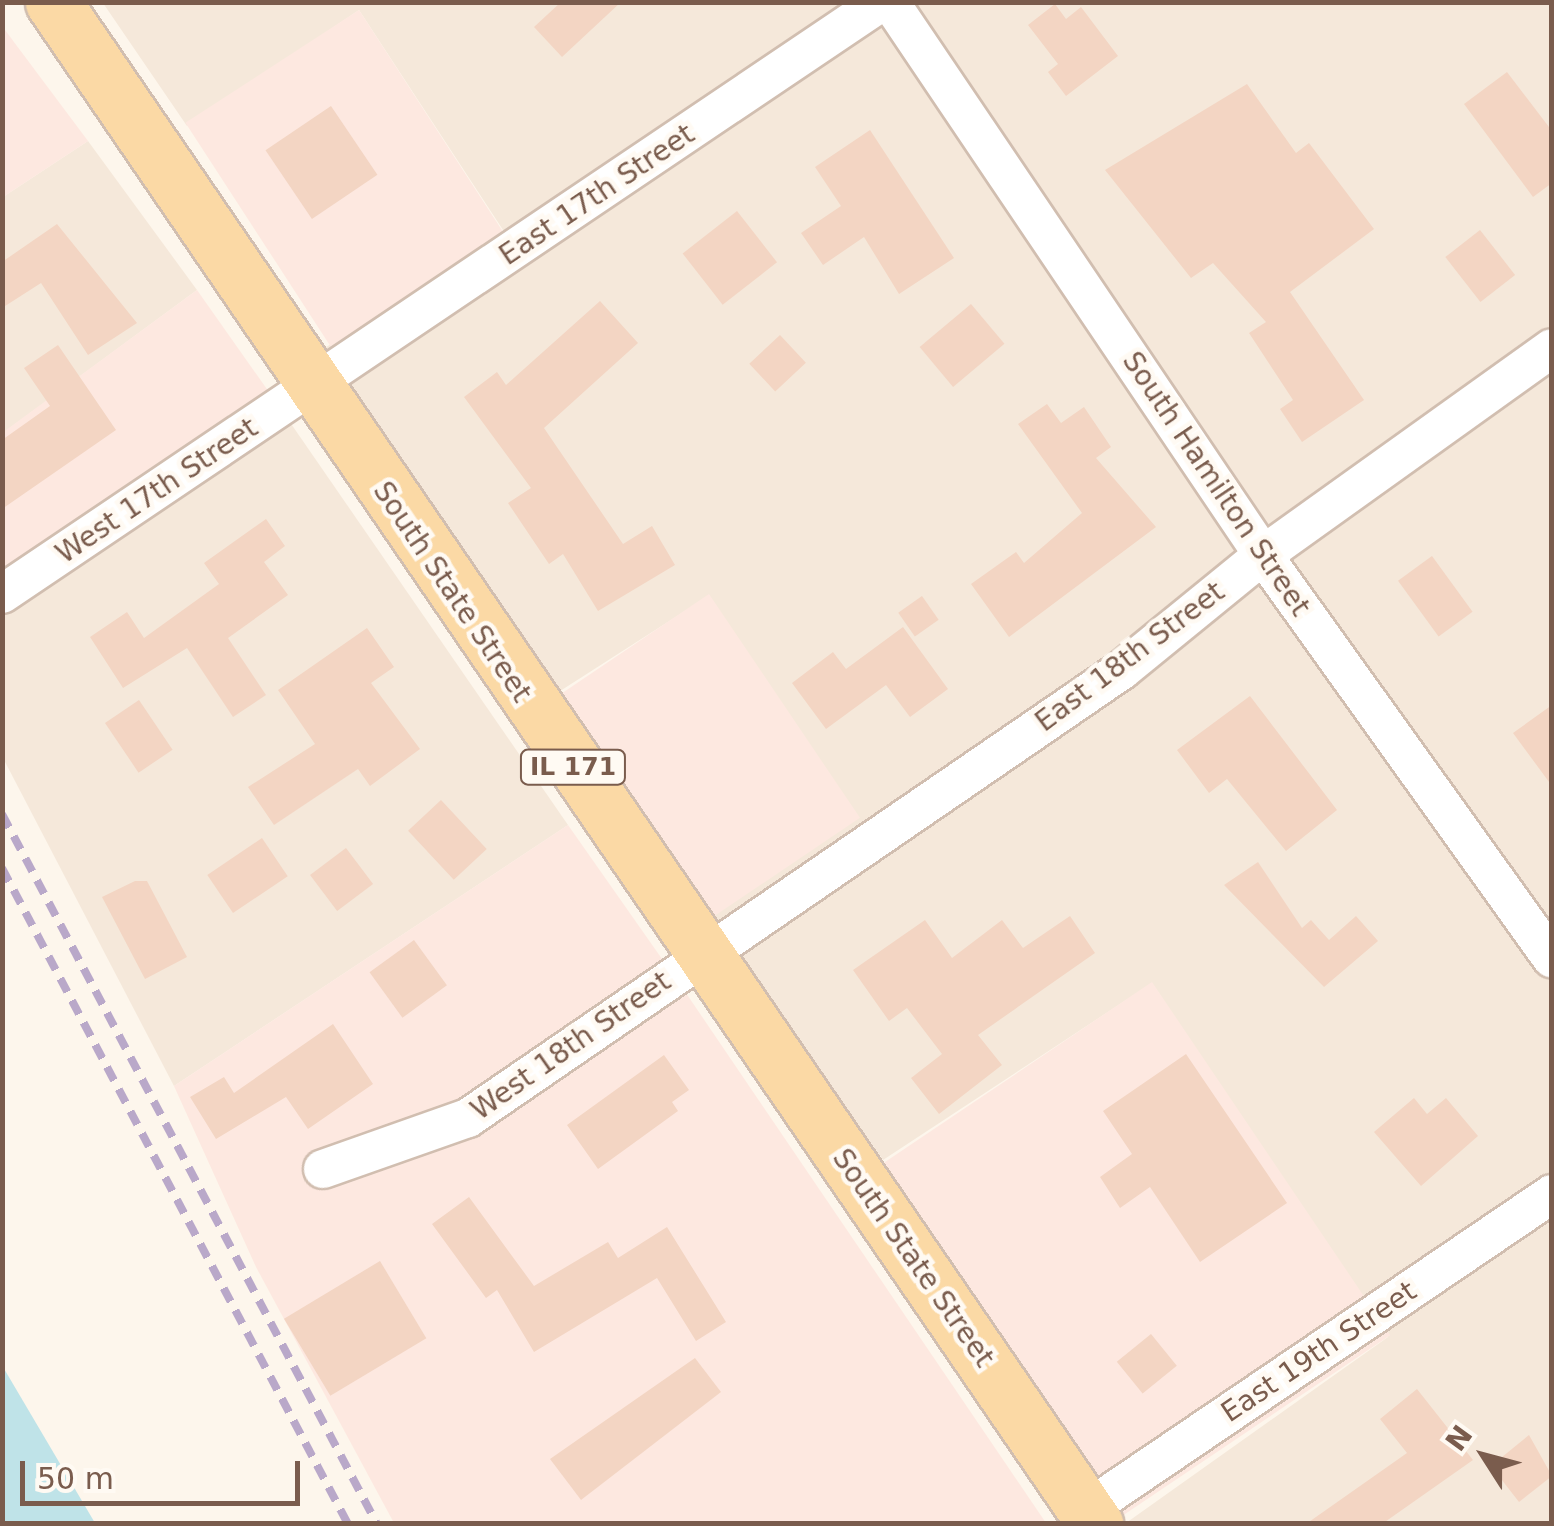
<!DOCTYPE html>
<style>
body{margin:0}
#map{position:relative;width:1554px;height:1526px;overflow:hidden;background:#fdf6ec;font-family:"DejaVu Sans",sans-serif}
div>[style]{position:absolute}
.residential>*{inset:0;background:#f5e8da}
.commercial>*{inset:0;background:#fde8e0;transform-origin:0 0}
.water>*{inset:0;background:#bfe3e8}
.building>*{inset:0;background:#f3d5c3;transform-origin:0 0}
.roads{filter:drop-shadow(2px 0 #d1beb0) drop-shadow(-2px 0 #d1beb0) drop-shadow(0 2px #d1beb0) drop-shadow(0 -2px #d1beb0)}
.street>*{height:38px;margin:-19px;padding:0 19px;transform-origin:19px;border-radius:19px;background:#fff}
.primary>*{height:55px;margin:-27.5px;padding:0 27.5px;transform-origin:27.5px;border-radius:27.5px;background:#fbd9a5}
.rail>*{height:8px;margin-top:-4px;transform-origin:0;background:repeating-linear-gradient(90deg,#b9a8c9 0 15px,transparent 0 25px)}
span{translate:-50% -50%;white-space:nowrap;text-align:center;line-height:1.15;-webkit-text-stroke:9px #fffaf3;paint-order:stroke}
.shield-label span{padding:2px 8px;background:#fffaf3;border:2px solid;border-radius:8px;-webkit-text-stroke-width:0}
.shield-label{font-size:25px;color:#7a5c4d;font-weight:700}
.street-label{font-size:28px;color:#7a5c4d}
.frame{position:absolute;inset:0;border:5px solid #7a5c4d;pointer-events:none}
.north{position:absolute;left:1434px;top:1406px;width:100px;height:100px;-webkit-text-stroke:8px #fffaf3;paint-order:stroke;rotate:306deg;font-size:28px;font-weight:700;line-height:40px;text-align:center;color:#7a5c4d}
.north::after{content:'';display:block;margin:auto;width:35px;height:45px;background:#7a5c4d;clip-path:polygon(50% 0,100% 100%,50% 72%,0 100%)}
.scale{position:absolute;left:20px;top:1461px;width:280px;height:45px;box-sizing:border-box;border:5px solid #7a5c4d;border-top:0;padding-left:12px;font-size:30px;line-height:35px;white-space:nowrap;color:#7a5c4d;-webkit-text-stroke:8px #fffaf3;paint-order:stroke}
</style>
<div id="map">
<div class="residential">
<div style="clip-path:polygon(103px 3px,1551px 3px,1551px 1523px,1126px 1523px,1388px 1337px,1152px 983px,883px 1160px,709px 917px,710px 595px,557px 693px,320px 351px,505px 233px,359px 10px,187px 126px)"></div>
<div style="clip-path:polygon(88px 141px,197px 290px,3px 433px,3px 197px)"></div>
<div style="clip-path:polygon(276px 402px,568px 825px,174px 1086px,3px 758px,3px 582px)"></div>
</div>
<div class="commercial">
<div style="left:359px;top:10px;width:267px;height:207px;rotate:57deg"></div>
<div style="clip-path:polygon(2px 26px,88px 141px,3px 197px,2px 197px)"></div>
<div style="clip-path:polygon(197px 290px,276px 402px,3px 582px,2px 433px)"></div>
<div style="left:709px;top:594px;width:270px;height:181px;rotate:56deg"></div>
<div style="clip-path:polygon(568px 825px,688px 996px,1046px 1523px,394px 1523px,256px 1267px,174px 1086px)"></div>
<div style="left:1152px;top:982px;width:426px;height:323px;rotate:56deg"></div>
</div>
<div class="water">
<div style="clip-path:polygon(2px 1367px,3px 1367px,95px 1523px,3px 1523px)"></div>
</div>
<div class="building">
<div style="clip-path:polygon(561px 2px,621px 2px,562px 57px,534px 27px)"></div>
<div style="clip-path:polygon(1055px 4px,1066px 19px,1081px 7px,1118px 56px,1066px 96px,1048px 72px,1058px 64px,1028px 25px)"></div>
<div style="clip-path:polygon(1507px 72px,1552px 131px,1552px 183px,1533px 197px,1464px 104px)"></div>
<div style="clip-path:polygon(1247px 84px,1296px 153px,1309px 143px,1374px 229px,1290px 292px,1364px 400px,1302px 442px,1280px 409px,1293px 400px,1249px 333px,1266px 322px,1213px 263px,1191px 278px,1105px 170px)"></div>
<div style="left:331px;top:106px;width:83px;height:79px;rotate:56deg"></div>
<div style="clip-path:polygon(870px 130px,954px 258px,899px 294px,864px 237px,823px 265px,801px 233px,841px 206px,815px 167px)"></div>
<div style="left:737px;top:211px;width:65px;height:69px;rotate:52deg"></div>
<div style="clip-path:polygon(57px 224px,137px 323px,88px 355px,41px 283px,2px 308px,2px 262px)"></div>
<div style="left:1480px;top:230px;width:57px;height:44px;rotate:52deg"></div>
<div style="clip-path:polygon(600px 301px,638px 343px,544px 428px,623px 544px,652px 526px,675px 565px,598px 611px,563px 554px,549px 564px,508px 503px,531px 488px,464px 397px,497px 372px,506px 385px)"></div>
<div style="left:971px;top:304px;width:52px;height:67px;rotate:50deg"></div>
<div style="left:780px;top:335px;width:38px;height:42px;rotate:47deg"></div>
<div style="clip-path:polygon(58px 345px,116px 430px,2px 509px,2px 440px,50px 406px,24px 368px)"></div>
<div style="clip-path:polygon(1047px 404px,1061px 423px,1084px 407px,1111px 447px,1096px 458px,1156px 527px,1009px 637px,971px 584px,1016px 552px,1024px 563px,1082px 513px,1018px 424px)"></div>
<div style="clip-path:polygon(266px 519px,285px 546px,264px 562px,288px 595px,228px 638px,266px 695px,233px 717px,187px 648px,123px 688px,90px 637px,127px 612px,144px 638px,219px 584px,204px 563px)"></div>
<div style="left:1432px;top:556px;width:69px;height:42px;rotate:54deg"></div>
<div style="left:922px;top:596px;width:29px;height:29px;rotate:55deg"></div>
<div style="clip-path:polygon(903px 627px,948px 689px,910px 717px,886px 685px,826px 729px,792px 683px,833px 652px,846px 669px)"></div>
<div style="clip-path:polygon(367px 628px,394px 667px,371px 683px,420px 749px,370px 786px,358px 769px,274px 825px,248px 787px,315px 744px,278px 690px)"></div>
<div style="clip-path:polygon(1250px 696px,1337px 810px,1286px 851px,1227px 779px,1209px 793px,1177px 750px)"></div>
<div style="left:139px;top:700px;width:60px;height:41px;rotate:56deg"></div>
<div style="clip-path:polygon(1552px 705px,1552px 786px,1513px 733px)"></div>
<div style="left:441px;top:800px;width:67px;height:45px;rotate:47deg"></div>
<div style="left:262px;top:838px;width:46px;height:66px;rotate:56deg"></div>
<div style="left:346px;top:848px;width:45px;height:45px;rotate:53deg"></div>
<div style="clip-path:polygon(1258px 862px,1302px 928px,1311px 920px,1329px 940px,1356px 916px,1378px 941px,1324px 987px,1224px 885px)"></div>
<div style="clip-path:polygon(135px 881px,147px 881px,187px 957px,145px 979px,102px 897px)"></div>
<div style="clip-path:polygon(1070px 916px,1095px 953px,978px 1035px,1002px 1065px,939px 1114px,911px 1078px,942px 1054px,907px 1008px,889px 1021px,853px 970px,925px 920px,952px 958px,1002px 920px,1023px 948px)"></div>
<div style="left:414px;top:940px;width:56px;height:55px;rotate:54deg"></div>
<div style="clip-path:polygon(333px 1024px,373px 1084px,308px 1129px,286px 1097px,216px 1139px,190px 1097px,224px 1077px,234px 1093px)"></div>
<div style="clip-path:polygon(1186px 1054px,1287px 1203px,1200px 1262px,1150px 1187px,1120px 1208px,1100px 1177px,1132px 1154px,1103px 1111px)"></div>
<div style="clip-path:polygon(664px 1055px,689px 1090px,672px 1102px,678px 1111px,598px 1169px,567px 1125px)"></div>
<div style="clip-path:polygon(1414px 1098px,1427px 1114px,1446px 1098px,1478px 1136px,1421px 1186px,1374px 1132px)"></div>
<div style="clip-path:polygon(469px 1197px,534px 1286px,608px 1242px,618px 1258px,667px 1227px,726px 1322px,696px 1341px,657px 1278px,534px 1352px,497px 1290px,486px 1298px,432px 1224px)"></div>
<div style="left:380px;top:1261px;width:90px;height:112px;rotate:59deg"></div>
<div style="left:1151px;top:1334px;width:41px;height:44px;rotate:51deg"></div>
<div style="clip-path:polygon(695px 1358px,721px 1392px,581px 1500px,550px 1459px)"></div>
<div style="clip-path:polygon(1417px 1389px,1473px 1460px,1382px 1524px,1306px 1524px,1407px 1453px,1380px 1419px)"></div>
<div style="clip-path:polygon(1529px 1435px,1552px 1476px,1519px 1502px,1491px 1466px)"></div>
</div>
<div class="roads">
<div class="street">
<div style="left:890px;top:2px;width:667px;rotate:56deg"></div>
<div style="left:1263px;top:555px;width:496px;rotate:54.4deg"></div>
<div style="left:2px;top:594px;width:1060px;rotate:-33.96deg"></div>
<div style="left:323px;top:1169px;width:154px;rotate:-19.4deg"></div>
<div style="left:468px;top:1118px;width:793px;rotate:-34.41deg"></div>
<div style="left:1122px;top:670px;width:182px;rotate:-39.2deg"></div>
<div style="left:1263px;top:555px;width:355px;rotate:-35.6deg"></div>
<div style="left:1086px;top:1510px;width:563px;rotate:-34.14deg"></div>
</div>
<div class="primary">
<div style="left:53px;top:2px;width:1845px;rotate:55.6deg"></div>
</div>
</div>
<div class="rail">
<div style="left:2px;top:814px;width:803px;rotate:62.16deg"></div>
<div style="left:2px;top:868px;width:742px;rotate:62.19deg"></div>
</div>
<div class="shield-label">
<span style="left:573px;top:767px">IL 171</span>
</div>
<div class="street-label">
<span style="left:597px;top:195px;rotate:-34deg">East 17th Street</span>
<span style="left:1216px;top:484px;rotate:56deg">South Hamilton Street</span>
<span style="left:157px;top:491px;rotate:-34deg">West 17th Street</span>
<span style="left:452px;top:592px;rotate:56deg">South State Street</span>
<span style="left:1130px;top:657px;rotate:-37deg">East 18th Street</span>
<span style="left:571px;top:1046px;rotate:-35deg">West 18th Street</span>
<span style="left:913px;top:1258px;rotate:55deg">South State Street</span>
<span style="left:1319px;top:1352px;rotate:-34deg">East 19th Street</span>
</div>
<div class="frame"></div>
<div class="north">N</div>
<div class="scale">50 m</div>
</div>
